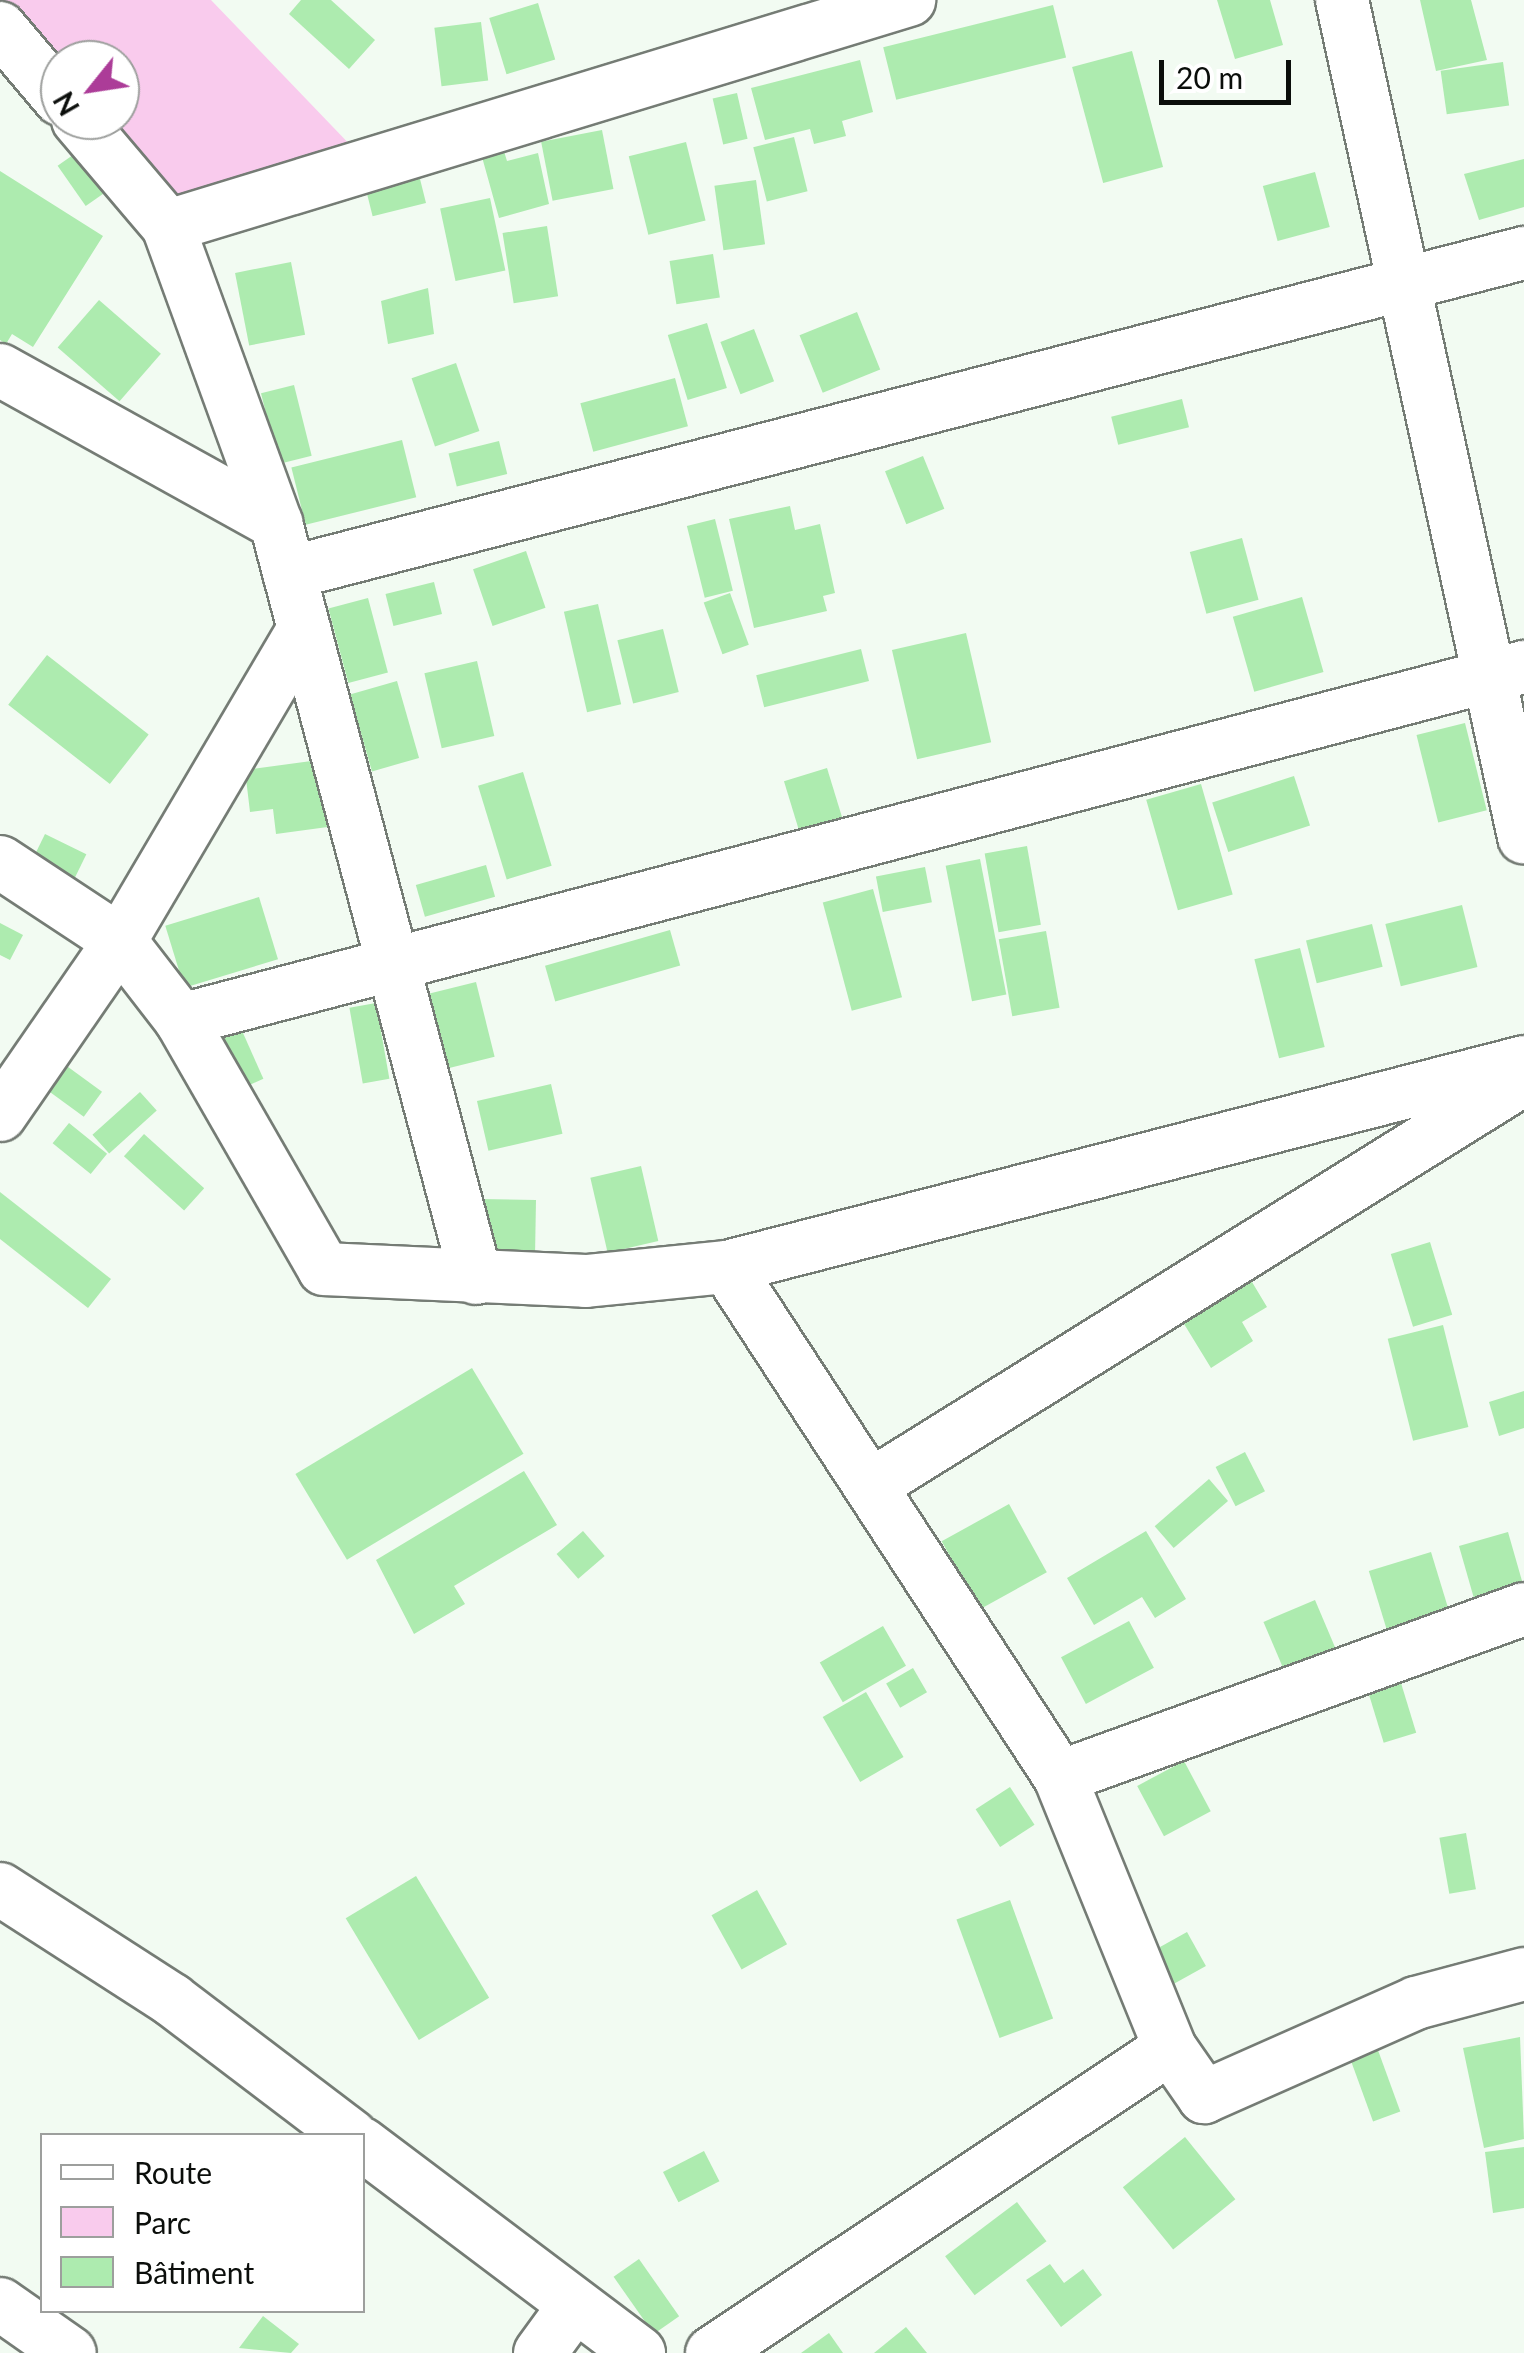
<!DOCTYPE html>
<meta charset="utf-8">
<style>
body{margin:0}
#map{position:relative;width:1524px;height:2353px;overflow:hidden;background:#f2fbf2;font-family:Lato,sans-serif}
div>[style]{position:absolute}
.green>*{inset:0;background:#f9cbed}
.building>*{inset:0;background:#adebaf;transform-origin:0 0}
.roads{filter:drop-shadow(2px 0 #757c75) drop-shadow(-2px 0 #757c75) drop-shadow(0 2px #757c75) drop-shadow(0 -2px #757c75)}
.minor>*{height:52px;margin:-26px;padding:0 26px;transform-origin:26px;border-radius:26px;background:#fff}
span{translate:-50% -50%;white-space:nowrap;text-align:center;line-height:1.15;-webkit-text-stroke:8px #fff;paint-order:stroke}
.legend{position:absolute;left:40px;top:2133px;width:325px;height:180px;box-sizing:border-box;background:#fff;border:2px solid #9d9f9d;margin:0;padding:12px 18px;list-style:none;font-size:30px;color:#0b0e0b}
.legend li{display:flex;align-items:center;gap:20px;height:50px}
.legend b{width:50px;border:2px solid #9d9f9d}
.north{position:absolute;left:40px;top:40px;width:100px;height:100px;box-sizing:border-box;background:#fff;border:2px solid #9d9f9d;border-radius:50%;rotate:240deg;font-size:28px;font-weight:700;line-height:40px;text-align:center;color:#0b0e0b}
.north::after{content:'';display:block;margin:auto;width:35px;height:45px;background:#ac3c98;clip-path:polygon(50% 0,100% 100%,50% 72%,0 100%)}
.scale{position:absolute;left:1159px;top:60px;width:132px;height:45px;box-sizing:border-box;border:5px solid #0b0e0b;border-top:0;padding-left:12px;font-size:30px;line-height:35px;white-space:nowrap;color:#0b0e0b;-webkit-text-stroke:8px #fff;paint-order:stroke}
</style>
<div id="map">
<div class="green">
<div style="clip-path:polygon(0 0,211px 0,356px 151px,172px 218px,90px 120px,120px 120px,120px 60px,60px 60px,0 12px)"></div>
</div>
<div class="building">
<div style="clip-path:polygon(301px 0,331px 0,375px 40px,349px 69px,289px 14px)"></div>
<div style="clip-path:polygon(1217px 0,1270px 0,1283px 45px,1235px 59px)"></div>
<div style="clip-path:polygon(1420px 0,1471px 0,1487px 60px,1436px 71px)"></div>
<div style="left:538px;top:3px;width:59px;height:51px;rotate:73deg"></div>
<div style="left:1053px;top:5px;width:54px;height:175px;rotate:76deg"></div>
<div style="left:481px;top:22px;width:59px;height:47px;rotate:83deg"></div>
<div style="left:1132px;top:51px;width:120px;height:62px;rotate:75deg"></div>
<div style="clip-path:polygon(860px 60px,873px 112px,842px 121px,846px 136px,814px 144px,810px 129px,765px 140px,751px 88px)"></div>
<div style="left:1503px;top:62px;width:44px;height:63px;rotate:82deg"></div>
<div style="left:737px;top:93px;width:47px;height:25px;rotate:77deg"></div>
<div style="left:602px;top:130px;width:60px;height:62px;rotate:79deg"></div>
<div style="left:794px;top:137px;width:56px;height:42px;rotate:76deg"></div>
<div style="left:686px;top:142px;width:81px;height:59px;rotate:76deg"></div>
<div style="left:83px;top:148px;width:49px;height:31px;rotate:55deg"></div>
<div style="clip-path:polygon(503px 148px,507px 161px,538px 153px,549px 204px,499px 218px,482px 157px)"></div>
<div style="clip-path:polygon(1524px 159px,1524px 207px,1479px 220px,1464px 174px)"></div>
<div style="clip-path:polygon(0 171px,103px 236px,33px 347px,12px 334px,6px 344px,0 340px)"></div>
<div style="left:418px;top:171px;width:33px;height:55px;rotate:76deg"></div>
<div style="left:1315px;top:172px;width:57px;height:54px;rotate:75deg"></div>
<div style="left:756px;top:180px;width:65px;height:42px;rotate:82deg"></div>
<div style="left:490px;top:198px;width:74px;height:51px;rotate:78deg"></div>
<div style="left:547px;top:226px;width:71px;height:45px;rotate:81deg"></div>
<div style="left:713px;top:254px;width:44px;height:44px;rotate:81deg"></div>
<div style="left:291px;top:262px;width:74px;height:57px;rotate:79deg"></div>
<div style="clip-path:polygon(428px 288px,434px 334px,388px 344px,381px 301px)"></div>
<div style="left:99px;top:300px;width:82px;height:63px;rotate:41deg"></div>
<div style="left:857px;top:312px;width:62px;height:62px;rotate:68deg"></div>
<div style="left:707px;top:323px;width:68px;height:41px;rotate:73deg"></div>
<div style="left:754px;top:329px;width:56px;height:36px;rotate:69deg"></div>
<div style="left:456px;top:363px;width:72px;height:47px;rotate:71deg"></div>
<div style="left:675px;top:378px;width:50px;height:98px;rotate:75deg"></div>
<div style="left:294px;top:385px;width:73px;height:34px;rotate:76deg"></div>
<div style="left:1182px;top:399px;width:29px;height:73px;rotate:76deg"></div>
<div style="left:402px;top:440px;width:59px;height:114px;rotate:76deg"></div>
<div style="left:499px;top:441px;width:34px;height:52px;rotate:76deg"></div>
<div style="left:923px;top:456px;width:57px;height:41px;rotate:68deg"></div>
<div style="clip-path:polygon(790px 506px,795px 530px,820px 524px,835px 593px,823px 596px,827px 611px,754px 628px,729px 519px)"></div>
<div style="left:715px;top:519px;width:74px;height:29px;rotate:76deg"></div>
<div style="left:1242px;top:538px;width:64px;height:54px;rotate:75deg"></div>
<div style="left:526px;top:551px;width:60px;height:56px;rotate:71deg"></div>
<div style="left:434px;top:582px;width:33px;height:50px;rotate:76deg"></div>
<div style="left:730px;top:593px;width:55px;height:28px;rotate:70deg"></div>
<div style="left:1302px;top:597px;width:78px;height:72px;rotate:74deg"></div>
<div style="left:368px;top:598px;width:77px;height:41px;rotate:75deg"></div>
<div style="left:598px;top:604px;width:103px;height:35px;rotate:77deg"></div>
<div style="left:663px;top:629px;width:65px;height:47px;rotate:76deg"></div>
<div style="left:966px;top:633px;width:112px;height:76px;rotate:77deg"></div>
<div style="left:861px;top:649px;width:33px;height:108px;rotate:76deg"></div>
<div style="left:47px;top:655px;width:129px;height:63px;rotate:38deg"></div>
<div style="left:477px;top:661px;width:77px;height:54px;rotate:77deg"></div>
<div style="left:397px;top:681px;width:80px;height:49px;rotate:74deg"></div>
<div style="left:1465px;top:723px;width:90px;height:50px;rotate:76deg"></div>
<div style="clip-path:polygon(326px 759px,335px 826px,276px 834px,273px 809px,250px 812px,245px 770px)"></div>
<div style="left:827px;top:768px;width:56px;height:45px;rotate:73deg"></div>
<div style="left:523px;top:772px;width:98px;height:47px;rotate:73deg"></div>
<div style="left:1294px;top:776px;width:52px;height:86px;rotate:72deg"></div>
<div style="left:1201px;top:784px;width:115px;height:57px;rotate:74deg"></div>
<div style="left:45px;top:834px;width:46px;height:29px;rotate:26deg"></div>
<div style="left:1027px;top:846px;width:80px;height:43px;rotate:80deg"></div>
<div style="left:980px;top:859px;width:138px;height:35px;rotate:79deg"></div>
<div style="left:486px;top:865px;width:33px;height:73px;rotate:74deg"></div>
<div style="left:925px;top:867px;width:36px;height:50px;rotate:79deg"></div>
<div style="left:873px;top:889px;width:112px;height:52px;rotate:75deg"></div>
<div style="left:259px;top:897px;width:65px;height:98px;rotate:73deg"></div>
<div style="left:1462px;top:905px;width:64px;height:79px;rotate:76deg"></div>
<div style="clip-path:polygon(0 923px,23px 935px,10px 960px,0 955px)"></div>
<div style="left:1372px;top:924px;width:44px;height:68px;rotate:76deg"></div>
<div style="left:670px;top:930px;width:37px;height:130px;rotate:74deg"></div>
<div style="left:1046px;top:931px;width:78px;height:48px;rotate:80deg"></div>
<div style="left:1300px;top:948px;width:102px;height:47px;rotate:76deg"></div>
<div style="left:476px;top:982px;width:77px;height:53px;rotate:76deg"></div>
<div style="left:376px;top:1003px;width:77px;height:27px;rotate:80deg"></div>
<div style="left:239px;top:1024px;width:60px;height:34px;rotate:66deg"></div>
<div style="left:64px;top:1064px;width:47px;height:31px;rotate:36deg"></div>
<div style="left:551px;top:1084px;width:51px;height:76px;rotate:77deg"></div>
<div style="left:140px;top:1092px;width:25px;height:64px;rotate:48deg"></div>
<div style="left:69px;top:1123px;width:49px;height:26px;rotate:39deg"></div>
<div style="left:144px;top:1134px;width:81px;height:30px;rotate:42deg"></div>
<div style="left:641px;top:1166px;width:77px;height:52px;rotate:77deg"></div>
<div style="clip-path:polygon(0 1192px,111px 1279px,88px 1308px,0 1239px)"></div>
<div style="left:481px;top:1199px;width:55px;height:56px;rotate:1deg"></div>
<div style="left:1430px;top:1242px;width:76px;height:41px;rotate:73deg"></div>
<div style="clip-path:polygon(1249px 1277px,1267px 1307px,1242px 1322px,1253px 1341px,1211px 1368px,1181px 1319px)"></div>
<div style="left:1443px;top:1325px;width:105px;height:57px;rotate:76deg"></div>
<div style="left:472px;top:1368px;width:100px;height:206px;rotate:59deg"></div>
<div style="clip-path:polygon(1524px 1391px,1524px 1428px,1499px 1436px,1489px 1402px)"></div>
<div style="left:1245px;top:1452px;width:44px;height:33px;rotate:63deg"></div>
<div style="clip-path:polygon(524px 1471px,557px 1525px,454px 1586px,465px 1604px,414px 1634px,376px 1560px)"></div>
<div style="left:1209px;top:1479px;width:29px;height:72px;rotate:49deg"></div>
<div style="left:1009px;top:1504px;width:78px;height:77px;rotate:61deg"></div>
<div style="left:583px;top:1531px;width:33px;height:35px;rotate:49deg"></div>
<div style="clip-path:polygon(1146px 1531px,1186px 1599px,1155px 1618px,1142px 1597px,1094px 1625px,1067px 1578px)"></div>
<div style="left:1508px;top:1532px;width:54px;height:51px;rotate:74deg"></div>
<div style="left:1431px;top:1552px;width:70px;height:65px;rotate:73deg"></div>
<div style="left:1315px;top:1600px;width:54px;height:56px;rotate:67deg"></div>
<div style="left:1129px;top:1621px;width:53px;height:77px;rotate:62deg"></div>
<div style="left:883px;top:1626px;width:46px;height:73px;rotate:60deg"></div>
<div style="left:913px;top:1668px;width:28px;height:31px;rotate:60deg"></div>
<div style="left:1401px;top:1683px;width:52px;height:34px;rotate:73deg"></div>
<div style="left:866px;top:1692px;width:75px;height:50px;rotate:60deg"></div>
<div style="left:1184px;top:1761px;width:57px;height:53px;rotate:62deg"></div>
<div style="left:1010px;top:1787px;width:45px;height:41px;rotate:57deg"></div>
<div style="left:1466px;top:1833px;width:57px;height:27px;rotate:80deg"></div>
<div style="left:416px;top:1876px;width:142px;height:82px;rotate:59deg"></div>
<div style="left:757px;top:1890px;width:62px;height:52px;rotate:61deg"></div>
<div style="left:1010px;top:1900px;width:126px;height:57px;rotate:70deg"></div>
<div style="left:1187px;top:1932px;width:39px;height:55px;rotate:61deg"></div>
<div style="clip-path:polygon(1520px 2037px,1524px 2139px,1484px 2148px,1463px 2048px)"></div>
<div style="left:1375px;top:2042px;width:74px;height:29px;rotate:70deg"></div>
<div style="left:1185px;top:2137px;width:80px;height:80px;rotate:51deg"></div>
<div style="clip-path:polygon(1524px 2147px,1524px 2208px,1493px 2213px,1485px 2152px)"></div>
<div style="left:704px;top:2151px;width:34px;height:46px;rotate:63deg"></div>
<div style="left:1017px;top:2202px;width:49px;height:90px;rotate:53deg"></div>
<div style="left:639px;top:2259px;width:70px;height:31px;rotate:55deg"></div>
<div style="clip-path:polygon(1050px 2264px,1064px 2283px,1083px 2269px,1102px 2295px,1061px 2327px,1026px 2280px)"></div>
<div style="clip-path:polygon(263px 2316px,299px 2344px,291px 2353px,239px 2348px)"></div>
<div style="clip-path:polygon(906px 2327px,927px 2353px,874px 2353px)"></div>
<div style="clip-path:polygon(829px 2333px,843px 2353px,801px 2353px)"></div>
</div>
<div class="roads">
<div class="minor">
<div style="left:1342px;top:0;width:857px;rotate:77.73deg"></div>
<div style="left:0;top:28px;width:93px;rotate:49.8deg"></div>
<div style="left:78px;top:120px;width:139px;rotate:49.7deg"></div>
<div style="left:168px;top:226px;width:775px;rotate:-16.96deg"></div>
<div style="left:168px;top:226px;width:316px;rotate:70deg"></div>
<div style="left:276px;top:523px;width:781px;rotate:75.16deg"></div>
<div style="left:0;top:370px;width:316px;rotate:29deg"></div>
<div style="left:289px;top:573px;width:1276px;rotate:-14.53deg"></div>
<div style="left:0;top:862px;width:144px;rotate:33.4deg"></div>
<div style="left:120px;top:941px;width:100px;rotate:52.3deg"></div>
<div style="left:181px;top:1020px;width:287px;rotate:60.1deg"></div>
<div style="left:324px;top:1269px;width:262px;rotate:2.6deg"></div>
<div style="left:586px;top:1281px;width:142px;rotate:-5.7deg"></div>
<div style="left:727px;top:1267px;width:823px;rotate:-14.42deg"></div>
<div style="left:181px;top:1020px;width:1389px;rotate:-14.73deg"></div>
<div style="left:0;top:1115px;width:211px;rotate:-55.4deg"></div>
<div style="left:120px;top:941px;width:362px;rotate:-59.5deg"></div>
<div style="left:727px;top:1267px;width:609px;rotate:56.86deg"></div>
<div style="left:1060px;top:1777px;width:292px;rotate:67.9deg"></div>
<div style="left:1170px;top:2048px;width:60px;rotate:55.2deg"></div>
<div style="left:1204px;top:2097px;width:232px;rotate:-23.9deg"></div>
<div style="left:1416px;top:2003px;width:112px;rotate:-15deg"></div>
<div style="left:870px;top:1486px;width:770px;rotate:-31.9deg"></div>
<div style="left:1060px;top:1777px;width:493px;rotate:-19.9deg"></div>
<div style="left:0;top:1889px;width:205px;rotate:32.8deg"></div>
<div style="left:172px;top:2000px;width:225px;rotate:37.2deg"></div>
<div style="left:362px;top:2144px;width:347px;rotate:37deg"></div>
<div style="left:0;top:2304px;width:85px;rotate:35deg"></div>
<div style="left:540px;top:2353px;width:59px;rotate:-53.9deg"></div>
<div style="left:712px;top:2353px;width:550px;rotate:-33.66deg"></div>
</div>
</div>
<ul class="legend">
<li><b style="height:12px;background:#fff"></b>Route</li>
<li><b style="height:28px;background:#f9cbed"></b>Parc</li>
<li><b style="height:28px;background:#adebaf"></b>Bâtiment</li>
</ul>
<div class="north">N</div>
<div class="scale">20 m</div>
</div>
